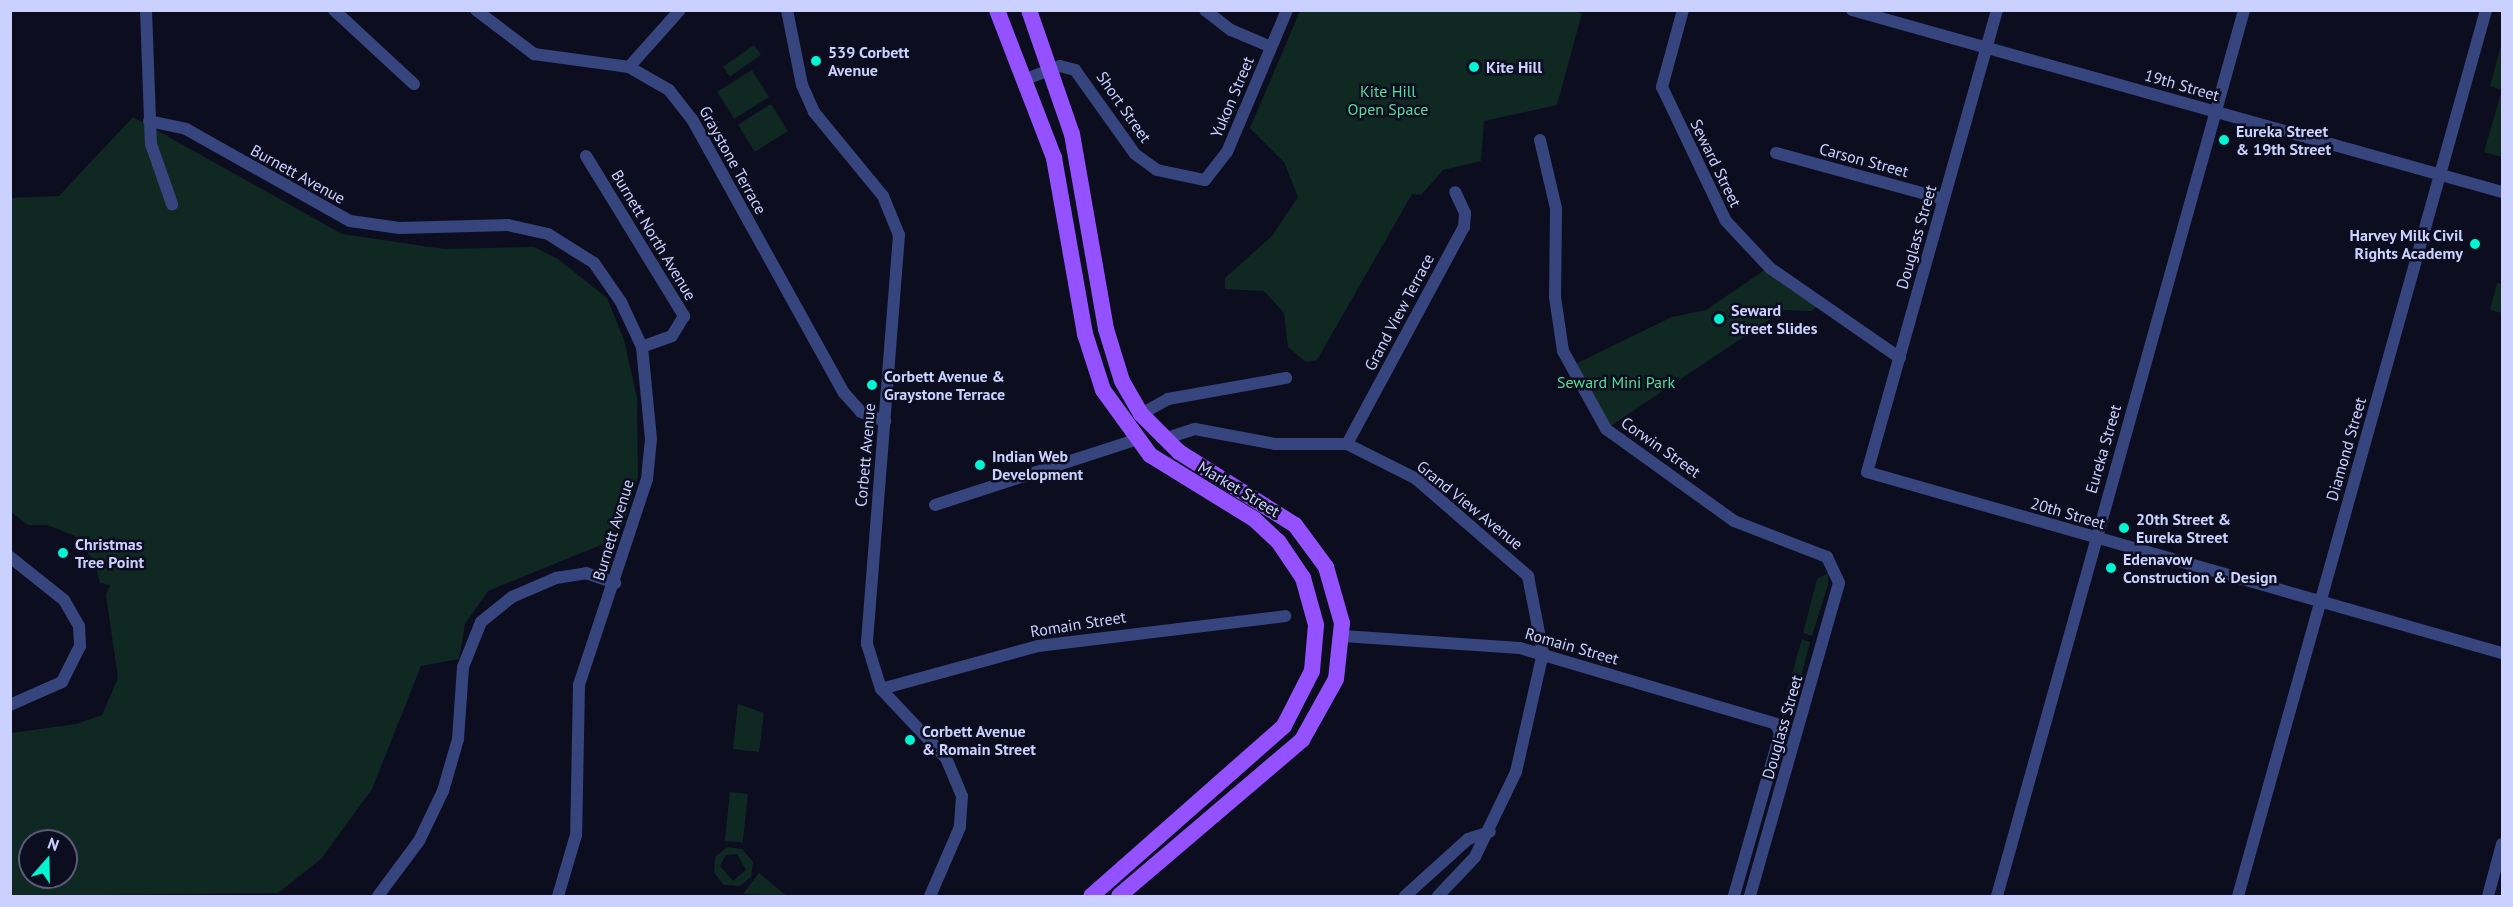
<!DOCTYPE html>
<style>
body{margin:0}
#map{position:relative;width:2513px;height:907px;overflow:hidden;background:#0c0d1f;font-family:"PT Sans",sans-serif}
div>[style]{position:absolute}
.green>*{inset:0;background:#0f2922;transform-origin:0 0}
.minor>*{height:12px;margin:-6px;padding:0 6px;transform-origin:6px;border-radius:6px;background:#37457e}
.primary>*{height:16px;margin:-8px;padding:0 8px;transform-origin:8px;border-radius:8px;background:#9451ff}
.dots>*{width:16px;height:16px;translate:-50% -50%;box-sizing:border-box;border:3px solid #0c0d1f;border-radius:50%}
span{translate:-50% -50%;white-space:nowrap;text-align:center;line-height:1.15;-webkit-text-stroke:5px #0c0d1f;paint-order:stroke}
.poi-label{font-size:16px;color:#cad1ff;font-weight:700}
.left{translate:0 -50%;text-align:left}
.right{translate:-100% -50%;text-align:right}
.street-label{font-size:16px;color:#cad1ff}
.park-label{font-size:16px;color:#56df9b}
.frame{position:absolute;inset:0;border:12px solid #cad1ff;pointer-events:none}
.north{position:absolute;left:18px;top:829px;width:60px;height:60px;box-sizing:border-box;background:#0c0d1f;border:2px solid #585b79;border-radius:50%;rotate:20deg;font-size:16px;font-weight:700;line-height:24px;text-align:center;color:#cad1ff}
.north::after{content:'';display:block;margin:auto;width:21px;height:27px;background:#00f5d2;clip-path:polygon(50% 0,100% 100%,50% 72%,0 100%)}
</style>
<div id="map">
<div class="green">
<div style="clip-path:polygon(1574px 11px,1582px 13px,1557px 105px,1484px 121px,1481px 161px,1443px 170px,1421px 195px,1412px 194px,1317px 360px,1306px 362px,1288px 347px,1284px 313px,1264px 291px,1225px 289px,1225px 278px,1272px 236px,1298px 197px,1284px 162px,1250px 128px,1300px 11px)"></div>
<div style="clip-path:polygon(2502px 42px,2502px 157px,2484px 152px,2502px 90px,2490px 86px)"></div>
<div style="left:754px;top:45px;width:12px;height:38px;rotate:55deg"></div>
<div style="left:752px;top:70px;width:32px;height:41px;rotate:58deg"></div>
<div style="left:771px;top:104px;width:32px;height:39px;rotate:58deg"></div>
<div style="clip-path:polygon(evenodd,133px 117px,342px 234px,444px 249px,534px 247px,558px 259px,607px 298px,624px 340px,637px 398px,638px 477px,624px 523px,606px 543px,488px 591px,465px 624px,459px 659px,421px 666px,372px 789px,321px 859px,278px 893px,11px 896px,11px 733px,76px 724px,102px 715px,118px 678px,106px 595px,110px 585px,100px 583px,95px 563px,75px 536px,47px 525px,28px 525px,11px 512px,10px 198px,59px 196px,133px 117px,30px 841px,66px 841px,66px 877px,30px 877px,30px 841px)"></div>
<div style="clip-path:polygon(1769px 267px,1818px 305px,1812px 311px,1784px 310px,1606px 429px,1569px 367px,1672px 317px,1706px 310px)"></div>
<div style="clip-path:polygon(2497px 283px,2502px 284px,2502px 313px,2490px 310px)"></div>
<div style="clip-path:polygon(1828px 573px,1828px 585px,1812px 636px,1803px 633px,1817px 579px)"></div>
<div style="clip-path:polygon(1802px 639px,1810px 642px,1793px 708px,1783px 705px)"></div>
<div style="clip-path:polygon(738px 704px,764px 713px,759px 752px,733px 749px)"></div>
<div style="left:730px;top:792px;width:18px;height:49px;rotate:6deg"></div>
<div style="clip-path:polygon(evenodd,727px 847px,742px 849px,753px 862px,751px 877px,740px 886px,724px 885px,714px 873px,715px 857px,727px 847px,737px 854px,746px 870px,733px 881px,720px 866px,726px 855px,737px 854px)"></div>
<div style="clip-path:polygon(759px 873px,787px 896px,743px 894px)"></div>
</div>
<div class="minor">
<div style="left:146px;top:10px;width:134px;rotate:87.9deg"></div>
<div style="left:151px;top:144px;width:64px;rotate:70.7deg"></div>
<div style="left:334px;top:10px;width:109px;rotate:42.8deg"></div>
<div style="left:476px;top:10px;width:73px;rotate:37.2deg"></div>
<div style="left:534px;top:54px;width:96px;rotate:7.8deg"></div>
<div style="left:629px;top:67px;width:46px;rotate:29.9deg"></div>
<div style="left:669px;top:90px;width:37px;rotate:52deg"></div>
<div style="left:692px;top:119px;width:313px;rotate:61deg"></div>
<div style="left:844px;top:393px;width:25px;rotate:48deg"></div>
<div style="left:861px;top:412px;width:26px;rotate:21deg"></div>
<div style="left:787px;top:10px;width:76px;rotate:78.7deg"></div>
<div style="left:802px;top:85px;width:30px;rotate:66deg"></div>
<div style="left:814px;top:112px;width:109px;rotate:50.6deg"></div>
<div style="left:883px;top:196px;width:42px;rotate:67.7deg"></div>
<div style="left:899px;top:235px;width:410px;rotate:94.5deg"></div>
<div style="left:867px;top:644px;width:47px;rotate:72.7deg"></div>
<div style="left:881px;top:689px;width:95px;rotate:46.7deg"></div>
<div style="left:946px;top:758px;width:41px;rotate:67.2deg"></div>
<div style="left:962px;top:796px;width:31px;rotate:94deg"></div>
<div style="left:960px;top:827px;width:75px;rotate:113.5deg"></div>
<div style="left:1205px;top:10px;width:33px;rotate:38deg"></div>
<div style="left:1231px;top:30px;width:43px;rotate:23deg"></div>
<div style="left:1683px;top:10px;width:80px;rotate:105.3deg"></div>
<div style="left:1662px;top:87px;width:148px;rotate:64.5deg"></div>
<div style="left:1726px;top:221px;width:64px;rotate:46.9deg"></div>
<div style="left:1770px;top:268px;width:158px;rotate:34.7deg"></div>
<div style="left:1852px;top:10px;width:675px;rotate:15.64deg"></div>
<div style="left:1997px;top:10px;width:480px;rotate:105.7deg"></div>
<div style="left:1867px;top:472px;width:660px;rotate:15.91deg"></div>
<div style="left:629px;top:67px;width:76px;rotate:-48.2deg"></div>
<div style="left:1026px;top:79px;width:36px;rotate:-21deg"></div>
<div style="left:1060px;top:66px;width:16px;rotate:15deg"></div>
<div style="left:1075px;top:70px;width:103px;rotate:54.5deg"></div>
<div style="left:1135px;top:154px;width:27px;rotate:36deg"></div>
<div style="left:1157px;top:170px;width:49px;rotate:11.8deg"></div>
<div style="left:1205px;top:180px;width:36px;rotate:-52deg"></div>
<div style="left:1227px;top:152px;width:154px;rotate:-67.1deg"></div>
<div style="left:149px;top:121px;width:38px;rotate:12deg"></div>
<div style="left:186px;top:129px;width:188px;rotate:29.3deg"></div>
<div style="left:350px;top:221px;width:50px;rotate:8deg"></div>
<div style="left:400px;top:228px;width:108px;rotate:-1.6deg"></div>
<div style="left:508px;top:225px;width:41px;rotate:12.7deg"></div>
<div style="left:548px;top:234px;width:54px;rotate:32.2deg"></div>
<div style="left:594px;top:263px;width:47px;rotate:55.3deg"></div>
<div style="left:621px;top:302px;width:50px;rotate:65deg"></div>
<div style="left:642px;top:347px;width:92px;rotate:84.4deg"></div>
<div style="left:651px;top:439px;width:40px;rotate:95.7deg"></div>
<div style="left:647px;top:479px;width:217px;rotate:108.3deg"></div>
<div style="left:579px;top:685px;width:150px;rotate:91.1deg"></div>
<div style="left:576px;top:835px;width:64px;rotate:106.4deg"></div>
<div style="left:1540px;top:140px;width:70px;rotate:76.8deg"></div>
<div style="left:1556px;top:208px;width:89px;rotate:90.6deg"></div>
<div style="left:1555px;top:297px;width:55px;rotate:81.6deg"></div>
<div style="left:1563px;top:351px;width:89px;rotate:61.1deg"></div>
<div style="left:1606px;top:429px;width:158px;rotate:35.7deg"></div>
<div style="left:1734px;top:521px;width:100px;rotate:21.2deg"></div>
<div style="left:1827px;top:557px;width:29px;rotate:65deg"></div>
<div style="left:1839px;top:583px;width:325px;rotate:105.9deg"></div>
<div style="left:1776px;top:153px;width:174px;rotate:15.3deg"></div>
<div style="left:586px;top:156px;width:188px;rotate:58.5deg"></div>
<div style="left:684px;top:316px;width:23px;rotate:121deg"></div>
<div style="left:672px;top:336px;width:32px;rotate:160deg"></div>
<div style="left:1141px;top:414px;width:31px;rotate:-29deg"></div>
<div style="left:1168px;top:399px;width:120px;rotate:-10.1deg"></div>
<div style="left:1164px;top:439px;width:33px;rotate:-18deg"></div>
<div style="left:1195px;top:429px;width:81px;rotate:10.6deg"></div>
<div style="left:1275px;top:444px;width:72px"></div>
<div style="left:1347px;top:444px;width:76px;rotate:26.6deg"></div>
<div style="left:1415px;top:478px;width:150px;rotate:40.9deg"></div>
<div style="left:1528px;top:576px;width:78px;rotate:79deg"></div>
<div style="left:1543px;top:653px;width:122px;rotate:102.8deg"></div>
<div style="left:1516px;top:772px;width:94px;rotate:115.8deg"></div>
<div style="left:1475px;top:857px;width:54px;rotate:133.5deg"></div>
<div style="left:1347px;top:444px;width:247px;rotate:-61.7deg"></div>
<div style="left:1464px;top:227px;width:14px;rotate:-86deg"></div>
<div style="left:1465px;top:213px;width:23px;rotate:-115deg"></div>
<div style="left:935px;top:505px;width:210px;rotate:-18deg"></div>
<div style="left:10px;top:557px;width:69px;rotate:38.5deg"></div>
<div style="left:64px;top:600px;width:30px;rotate:60deg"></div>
<div style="left:79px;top:626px;width:20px;rotate:87deg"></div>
<div style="left:80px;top:646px;width:40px;rotate:116.6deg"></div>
<div style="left:62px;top:682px;width:57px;rotate:156.1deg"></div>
<div style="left:1343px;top:636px;width:177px;rotate:3.9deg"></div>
<div style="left:1520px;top:648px;width:267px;rotate:16.5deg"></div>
<div style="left:1776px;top:724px;width:11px;rotate:68deg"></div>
<div style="left:1780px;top:734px;width:168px;rotate:105.9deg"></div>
<div style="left:881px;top:689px;width:163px;rotate:-15.3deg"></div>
<div style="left:1038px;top:646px;width:249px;rotate:-6.9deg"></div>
<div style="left:378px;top:896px;width:69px;rotate:-53.3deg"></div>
<div style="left:419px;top:841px;width:55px;rotate:-64.4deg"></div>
<div style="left:443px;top:791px;width:54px;rotate:-73.9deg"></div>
<div style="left:458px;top:739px;width:72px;rotate:-86deg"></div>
<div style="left:463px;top:667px;width:48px;rotate:-68.2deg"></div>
<div style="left:481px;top:622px;width:40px;rotate:-39deg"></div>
<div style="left:512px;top:597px;width:48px;rotate:-23.4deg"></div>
<div style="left:556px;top:578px;width:30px;rotate:-9deg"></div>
<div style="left:586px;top:573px;width:31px;rotate:19deg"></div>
<div style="left:1405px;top:896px;width:85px;rotate:-42.1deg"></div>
<div style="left:1468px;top:839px;width:23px;rotate:-18deg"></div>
<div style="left:1997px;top:896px;width:920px;rotate:-74.42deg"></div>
<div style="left:2238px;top:896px;width:920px;rotate:-74.36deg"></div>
<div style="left:2488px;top:896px;width:54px;rotate:-74.9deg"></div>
</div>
<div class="primary">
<div style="left:997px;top:10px;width:159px;rotate:68.9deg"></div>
<div style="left:1054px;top:158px;width:179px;rotate:80deg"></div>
<div style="left:1085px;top:334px;width:59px;rotate:72.2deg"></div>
<div style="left:1103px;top:390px;width:80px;rotate:54.1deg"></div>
<div style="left:1150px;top:455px;width:122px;rotate:31.6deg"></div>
<div style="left:1254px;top:519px;width:33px;rotate:43deg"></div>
<div style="left:1278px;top:541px;width:45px;rotate:56deg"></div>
<div style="left:1303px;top:578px;width:49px;rotate:74.5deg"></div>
<div style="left:1316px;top:625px;width:46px;rotate:95deg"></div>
<div style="left:1312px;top:671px;width:62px;rotate:117deg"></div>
<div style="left:1284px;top:726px;width:257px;rotate:138.6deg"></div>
<div style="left:1029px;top:10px;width:131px;rotate:70.9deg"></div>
<div style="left:1072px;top:134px;width:198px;rotate:80.1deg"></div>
<div style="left:1106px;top:329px;width:54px;rotate:72.9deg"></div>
<div style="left:1122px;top:381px;width:38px;rotate:60deg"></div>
<div style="left:1141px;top:414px;width:54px;rotate:45deg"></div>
<div style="left:1179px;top:452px;width:137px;rotate:32.2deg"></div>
<div style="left:1295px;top:525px;width:52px;rotate:53.6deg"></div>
<div style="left:1326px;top:567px;width:58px;rotate:74.1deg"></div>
<div style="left:1342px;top:623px;width:56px;rotate:96.1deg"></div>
<div style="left:1336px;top:679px;width:70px;rotate:119.1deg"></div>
<div style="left:1302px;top:740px;width:240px;rotate:139.6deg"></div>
</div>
<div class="dots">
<div style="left:816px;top:61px;background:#00f5d2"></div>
<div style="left:1474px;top:67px;background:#00f5d2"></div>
<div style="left:2224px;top:140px;background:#00f5d2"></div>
<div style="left:2475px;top:244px;background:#00f5d2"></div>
<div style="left:1719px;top:319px;background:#00f5d2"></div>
<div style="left:872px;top:385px;background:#00f5d2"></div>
<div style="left:980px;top:465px;background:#00f5d2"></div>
<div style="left:2124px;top:528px;background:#00f5d2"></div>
<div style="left:63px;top:553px;background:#00f5d2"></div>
<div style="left:2111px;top:568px;background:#00f5d2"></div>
<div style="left:910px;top:740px;background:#00f5d2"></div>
</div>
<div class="poi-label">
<span class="left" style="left:828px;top:61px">539 Corbett<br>Avenue</span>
<span class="left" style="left:1486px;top:67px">Kite Hill</span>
<span class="left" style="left:2236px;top:140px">Eureka Street<br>&amp; 19th Street</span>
<span class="right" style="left:2463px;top:244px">Harvey Milk Civil<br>Rights Academy</span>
<span class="left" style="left:1731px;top:319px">Seward<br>Street Slides</span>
<span class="left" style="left:884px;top:385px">Corbett Avenue &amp;<br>Graystone Terrace</span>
<span class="left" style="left:992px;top:465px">Indian Web<br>Development</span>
<span class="left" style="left:2136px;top:528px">20th Street &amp;<br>Eureka Street</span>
<span class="left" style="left:75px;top:553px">Christmas<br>Tree Point</span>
<span class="left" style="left:2123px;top:568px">Edenavow<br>Construction &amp; Design</span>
<span class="left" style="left:922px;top:740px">Corbett Avenue<br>&amp; Romain Street</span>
</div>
<div class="street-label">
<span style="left:2182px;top:85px;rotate:16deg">19th Street</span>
<span style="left:1232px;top:97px;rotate:-67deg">Yukon Street</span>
<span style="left:1124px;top:107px;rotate:55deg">Short Street</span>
<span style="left:733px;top:160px;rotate:61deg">Graystone Terrace</span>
<span style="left:1864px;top:160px;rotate:15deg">Carson Street</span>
<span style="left:1716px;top:163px;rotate:64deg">Seward Street</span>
<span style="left:298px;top:174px;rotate:29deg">Burnett Avenue</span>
<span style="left:654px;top:235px;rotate:59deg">Burnett North Avenue</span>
<span style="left:1916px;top:237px;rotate:-74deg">Douglass Street</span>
<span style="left:1399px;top:312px;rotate:-62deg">Grand View Terrace</span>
<span style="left:1661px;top:447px;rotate:35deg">Corwin Street</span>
<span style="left:2103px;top:449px;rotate:-74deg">Eureka Street</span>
<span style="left:2346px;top:449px;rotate:-74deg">Diamond Street</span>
<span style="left:865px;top:455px;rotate:-85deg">Corbett Avenue</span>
<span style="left:1239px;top:489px;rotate:31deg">Market Street</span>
<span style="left:1470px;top:505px;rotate:39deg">Grand View Avenue</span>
<span style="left:2068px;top:513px;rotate:16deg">20th Street</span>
<span style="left:613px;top:530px;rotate:-73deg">Burnett Avenue</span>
<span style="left:1078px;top:624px;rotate:-9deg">Romain Street</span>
<span style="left:1572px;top:646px;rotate:16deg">Romain Street</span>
<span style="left:1782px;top:727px;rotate:-74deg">Douglass Street</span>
</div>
<div class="park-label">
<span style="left:1388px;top:100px">Kite Hill<br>Open Space</span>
<span style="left:1616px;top:382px">Seward Mini Park</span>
</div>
<div class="frame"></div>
<div class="north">N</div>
</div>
